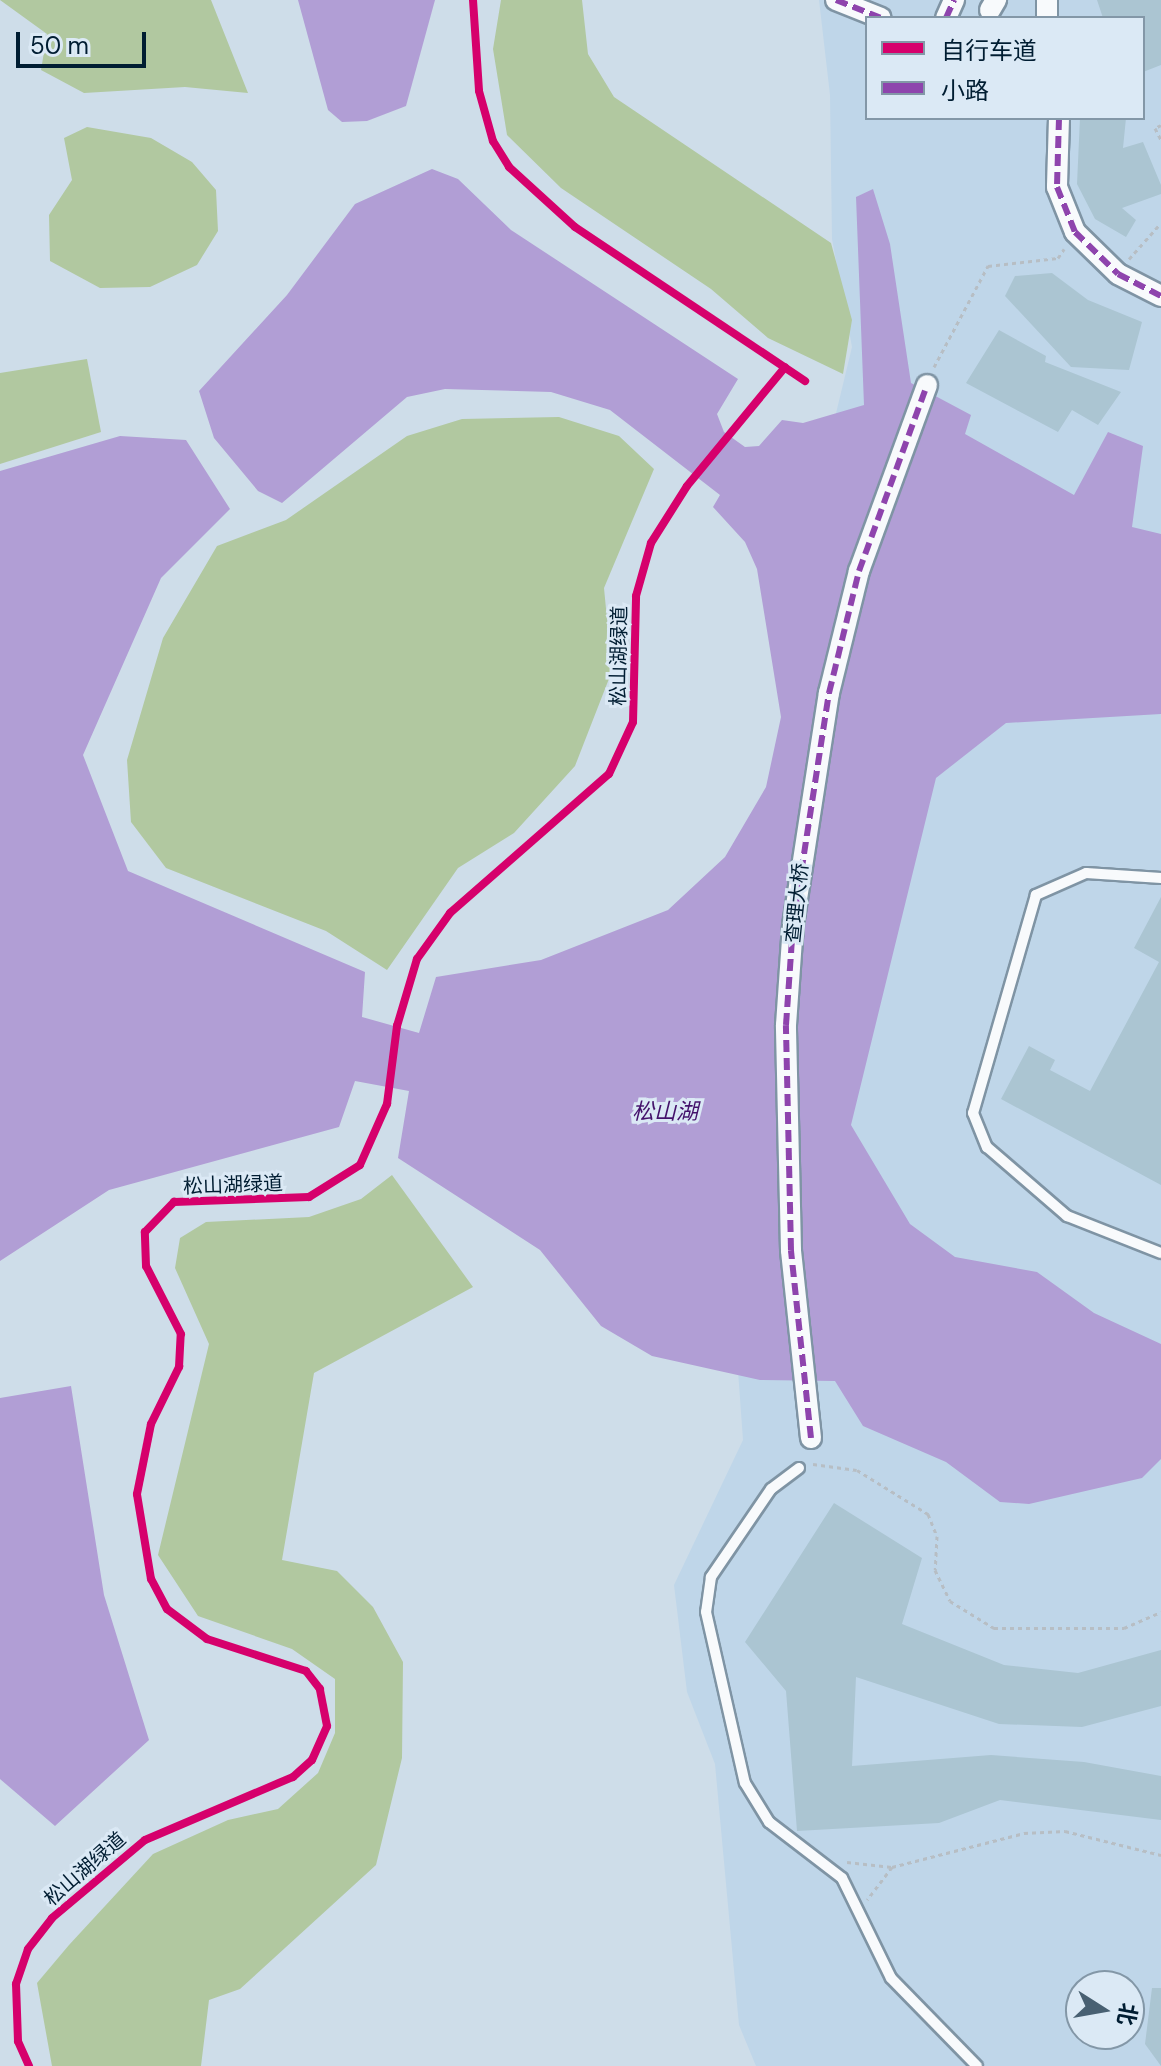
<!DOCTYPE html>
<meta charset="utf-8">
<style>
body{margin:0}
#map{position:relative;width:1161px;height:2066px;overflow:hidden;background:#cedde9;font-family:"DM Sans","Noto Sans SC",sans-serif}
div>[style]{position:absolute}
.built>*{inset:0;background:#bfd6e9}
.forest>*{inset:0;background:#b1c8a0}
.water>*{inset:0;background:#b19ed5}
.building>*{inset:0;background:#abc5d2}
.path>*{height:3px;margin-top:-1.5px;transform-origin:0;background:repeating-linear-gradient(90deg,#b7bec4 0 4px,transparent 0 8px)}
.roads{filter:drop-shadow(2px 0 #7f94a4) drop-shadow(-2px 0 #7f94a4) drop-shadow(0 2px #7f94a4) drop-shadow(0 -2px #7f94a4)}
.lane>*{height:10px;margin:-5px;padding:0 5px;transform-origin:5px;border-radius:5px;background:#f8fafc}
.street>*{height:20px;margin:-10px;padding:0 10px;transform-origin:10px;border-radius:10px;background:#f8fafc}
.quiet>*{height:6px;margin-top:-3px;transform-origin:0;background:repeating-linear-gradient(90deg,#8e44ad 0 12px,transparent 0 18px)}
.cycleway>*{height:8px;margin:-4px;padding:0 4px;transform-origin:4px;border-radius:4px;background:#d6006c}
span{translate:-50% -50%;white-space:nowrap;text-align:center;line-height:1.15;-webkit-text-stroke:6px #dbe9f5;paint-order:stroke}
.street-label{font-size:20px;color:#001d32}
.water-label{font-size:22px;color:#44126b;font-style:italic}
.legend{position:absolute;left:865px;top:16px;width:280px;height:104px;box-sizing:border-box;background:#dbe9f5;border:2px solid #8397a7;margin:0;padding:10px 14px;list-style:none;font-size:24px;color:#001d32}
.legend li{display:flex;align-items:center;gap:16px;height:40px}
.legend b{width:40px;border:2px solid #8397a7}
.north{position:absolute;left:1065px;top:1970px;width:80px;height:80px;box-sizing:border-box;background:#dbe9f5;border:2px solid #8397a7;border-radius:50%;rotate:101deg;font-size:22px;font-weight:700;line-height:32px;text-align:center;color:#001d32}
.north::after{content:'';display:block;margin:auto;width:28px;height:36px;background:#486072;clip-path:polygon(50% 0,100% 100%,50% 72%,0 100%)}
.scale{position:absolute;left:16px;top:32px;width:130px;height:36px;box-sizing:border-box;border:4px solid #001d32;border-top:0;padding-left:10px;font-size:24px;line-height:28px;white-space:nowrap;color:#001d32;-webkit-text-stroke:6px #dbe9f5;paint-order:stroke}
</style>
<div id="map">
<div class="built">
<div style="clip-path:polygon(evenodd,819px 0,1161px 0,1161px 2066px,756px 2066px,739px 2025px,715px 1764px,687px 1692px,674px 1585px,743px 1440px,714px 1038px,799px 664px,803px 550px,852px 347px,832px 239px,830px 95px,819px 0,867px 18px,1143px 18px,1143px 118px,867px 118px,867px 18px,819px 0,1081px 1986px,1129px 1986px,1129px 2034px,1081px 2034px,1081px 1986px)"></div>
</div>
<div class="forest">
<div style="clip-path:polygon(0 0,211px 0,248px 93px,185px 87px,84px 93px,41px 70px,47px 34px)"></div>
<div style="clip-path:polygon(501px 0,582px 0,588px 54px,614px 97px,831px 243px,852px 320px,843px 374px,768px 338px,711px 289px,561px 188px,507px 135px,493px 49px)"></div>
<div style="clip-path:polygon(87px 127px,151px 138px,192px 162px,216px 190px,218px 231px,197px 265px,150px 287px,100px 288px,50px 261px,49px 215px,72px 180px,64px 138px)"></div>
<div style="clip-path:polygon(87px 359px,101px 432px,0 464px,0 373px)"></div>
<div style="clip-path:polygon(559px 417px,619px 436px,654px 469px,604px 588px,612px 671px,575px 766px,514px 833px,458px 868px,387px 970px,326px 931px,166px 868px,131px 822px,127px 760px,163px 638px,217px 546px,286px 520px,407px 436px,462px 419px)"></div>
<div style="clip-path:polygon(392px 1175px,473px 1287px,314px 1373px,282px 1560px,337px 1571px,373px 1607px,403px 1662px,402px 1758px,376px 1865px,240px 1989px,209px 2000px,201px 2066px,52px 2066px,37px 1983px,69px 1945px,153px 1854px,228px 1820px,278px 1809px,318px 1773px,335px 1733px,335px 1679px,292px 1649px,198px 1616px,158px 1555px,209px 1344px,175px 1268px,180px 1238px,206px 1222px,309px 1217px,361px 1199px)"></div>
</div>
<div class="water">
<div style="clip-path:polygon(298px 0,435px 0,406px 106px,367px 121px,342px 122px,328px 110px)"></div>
<div style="clip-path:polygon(432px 169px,458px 179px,511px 230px,738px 379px,717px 414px,724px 432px,745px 447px,759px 446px,782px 420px,803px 423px,864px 405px,856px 197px,873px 189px,890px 244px,911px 383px,971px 415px,965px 434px,1074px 495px,1108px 432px,1143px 446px,1132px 527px,1161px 534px,1161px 714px,1006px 723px,936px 778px,851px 1125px,910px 1224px,955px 1257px,1037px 1272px,1094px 1313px,1161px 1344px,1161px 1459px,1142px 1478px,1029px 1504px,1000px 1502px,946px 1462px,863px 1426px,835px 1381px,760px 1380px,652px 1356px,601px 1326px,540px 1250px,398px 1158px,409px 1091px,355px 1081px,339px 1127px,109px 1190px,0 1261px,0 471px,120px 436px,186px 440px,230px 509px,161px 578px,83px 755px,128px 871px,365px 972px,362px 1017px,419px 1033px,436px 977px,541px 960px,668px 910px,725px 857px,766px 787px,781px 717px,757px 569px,745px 542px,713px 507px,720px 495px,610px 410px,551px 392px,445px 389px,407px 397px,282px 503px,258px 491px,214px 438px,199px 391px,287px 295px,355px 204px)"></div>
<div style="clip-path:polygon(71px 1386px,104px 1595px,149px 1740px,55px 1826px,0 1779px,0 1398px)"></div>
</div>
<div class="building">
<div style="clip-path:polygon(1097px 0,1161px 0,1161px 65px,1143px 72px,1143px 18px,1103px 18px)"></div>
<div style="clip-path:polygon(1080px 118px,1126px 118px,1123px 148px,1143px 142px,1161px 185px,1161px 194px,1122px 208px,1136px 220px,1126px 237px,1095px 219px,1077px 184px)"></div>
<div style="clip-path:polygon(1052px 273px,1088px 300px,1142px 322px,1129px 370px,1071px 367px,1005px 296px,1015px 276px)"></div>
<div style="clip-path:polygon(999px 330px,1046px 356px,1045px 362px,1121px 392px,1098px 425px,1072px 410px,1058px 432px,966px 383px)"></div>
<div style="clip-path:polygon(1161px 897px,1161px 1185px,1001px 1099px,1029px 1046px,1055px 1060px,1050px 1070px,1090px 1091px,1159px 962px,1134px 948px)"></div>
<div style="clip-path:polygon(834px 1503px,922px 1558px,902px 1624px,1004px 1665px,1078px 1673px,1161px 1650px,1161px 1706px,1082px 1727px,999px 1724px,856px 1677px,852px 1766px,991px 1755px,1084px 1762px,1161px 1776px,1161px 1820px,1000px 1800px,939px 1823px,797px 1831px,786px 1691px,745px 1642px)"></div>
<div style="clip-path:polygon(1152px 1988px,1161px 1988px,1161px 2066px,1145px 2044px)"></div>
</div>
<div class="path">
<div style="left:1161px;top:125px;width:7px;rotate:153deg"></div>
<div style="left:1155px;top:128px;width:13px;rotate:63deg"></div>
<div style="left:1129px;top:259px;width:48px;rotate:-48.4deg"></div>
<div style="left:934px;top:367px;width:115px;rotate:-61.9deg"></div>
<div style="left:988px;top:266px;width:70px;rotate:-6.5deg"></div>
<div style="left:1058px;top:258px;width:11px;rotate:-56deg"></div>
<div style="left:813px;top:1464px;width:44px;rotate:7.8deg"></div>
<div style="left:857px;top:1470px;width:84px;rotate:31.8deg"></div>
<div style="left:928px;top:1514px;width:24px;rotate:68deg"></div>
<div style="left:937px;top:1536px;width:34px;rotate:93deg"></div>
<div style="left:935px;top:1570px;width:34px;rotate:64deg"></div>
<div style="left:950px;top:1601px;width:52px;rotate:31.5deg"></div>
<div style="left:994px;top:1628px;width:130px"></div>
<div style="left:1124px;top:1628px;width:40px;rotate:-23.4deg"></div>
<div style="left:847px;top:1862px;width:45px;rotate:6.3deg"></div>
<div style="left:892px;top:1867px;width:41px;rotate:127.1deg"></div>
<div style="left:892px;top:1867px;width:136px;rotate:-14.4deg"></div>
<div style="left:1024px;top:1833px;width:41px;rotate:-2.8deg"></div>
<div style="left:1065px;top:1831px;width:99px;rotate:14deg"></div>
</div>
<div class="roads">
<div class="lane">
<div style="left:1161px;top:878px;width:75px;rotate:-176.2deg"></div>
<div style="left:1086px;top:873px;width:55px;rotate:156.3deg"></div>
<div style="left:1036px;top:895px;width:227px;rotate:106.1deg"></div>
<div style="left:973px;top:1113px;width:37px;rotate:68deg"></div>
<div style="left:987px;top:1147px;width:106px;rotate:40.8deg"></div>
<div style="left:1067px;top:1216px;width:101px;rotate:21.5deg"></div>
<div style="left:799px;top:1468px;width:35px;rotate:143deg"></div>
<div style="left:771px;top:1489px;width:107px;rotate:124.3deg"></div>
<div style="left:711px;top:1577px;width:35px;rotate:98deg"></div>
<div style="left:706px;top:1612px;width:175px;rotate:77.2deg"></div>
<div style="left:745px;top:1783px;width:46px;rotate:58.4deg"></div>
<div style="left:769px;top:1822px;width:92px;rotate:37.5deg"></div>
<div style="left:842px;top:1878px;width:111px;rotate:63.9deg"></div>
<div style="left:891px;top:1978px;width:123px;rotate:45.7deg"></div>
</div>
<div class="street">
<div style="left:836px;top:0;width:48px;rotate:21.8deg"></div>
<div style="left:1047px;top:0;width:18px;rotate:90deg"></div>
<div style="left:990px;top:10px;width:12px;rotate:-59deg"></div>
<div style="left:946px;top:18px;width:20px;rotate:-66deg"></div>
<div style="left:1059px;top:118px;width:69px;rotate:91.7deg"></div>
<div style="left:1057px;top:187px;width:48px;rotate:68.2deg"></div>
<div style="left:1075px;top:232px;width:60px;rotate:44.3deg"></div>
<div style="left:1118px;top:274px;width:48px;rotate:27.1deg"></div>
<div style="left:811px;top:1438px;width:189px;rotate:-96.1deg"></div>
<div style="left:791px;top:1250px;width:225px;rotate:-91.3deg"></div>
<div style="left:786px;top:1025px;width:100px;rotate:-86deg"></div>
<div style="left:793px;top:925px;width:235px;rotate:-81.2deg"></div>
<div style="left:829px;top:693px;width:126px;rotate:-76.2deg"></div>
<div style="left:859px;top:571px;width:198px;rotate:-69.9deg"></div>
</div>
</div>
<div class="quiet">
<div style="left:836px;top:0;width:48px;rotate:21.8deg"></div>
<div style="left:946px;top:18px;width:20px;rotate:-66deg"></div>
<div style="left:1059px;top:118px;width:69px;rotate:91.7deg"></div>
<div style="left:1057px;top:187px;width:48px;rotate:68.2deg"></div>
<div style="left:1075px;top:232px;width:60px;rotate:44.3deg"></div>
<div style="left:1118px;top:274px;width:48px;rotate:27.1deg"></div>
<div style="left:811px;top:1438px;width:189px;rotate:-96.1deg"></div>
<div style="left:791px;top:1250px;width:225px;rotate:-91.3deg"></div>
<div style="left:786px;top:1025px;width:100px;rotate:-86deg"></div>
<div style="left:793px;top:925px;width:235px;rotate:-81.2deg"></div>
<div style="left:829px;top:693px;width:126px;rotate:-76.2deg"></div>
<div style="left:859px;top:571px;width:198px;rotate:-69.9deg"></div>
</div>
<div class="cycleway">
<div style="left:473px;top:0;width:91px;rotate:86.2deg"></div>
<div style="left:479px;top:91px;width:52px;rotate:74.4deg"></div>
<div style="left:493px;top:141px;width:31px;rotate:58deg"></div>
<div style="left:509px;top:167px;width:89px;rotate:42.3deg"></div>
<div style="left:575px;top:227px;width:277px;rotate:33.8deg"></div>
<div style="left:29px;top:2066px;width:27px;rotate:-114deg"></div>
<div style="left:18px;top:2041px;width:57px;rotate:-92deg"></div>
<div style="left:16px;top:1984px;width:37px;rotate:-71deg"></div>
<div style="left:28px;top:1949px;width:39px;rotate:-52deg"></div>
<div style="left:52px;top:1918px;width:121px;rotate:-40deg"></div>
<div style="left:145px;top:1840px;width:161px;rotate:-23.1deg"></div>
<div style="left:293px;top:1777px;width:25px;rotate:-42deg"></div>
<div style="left:312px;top:1760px;width:37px;rotate:-66deg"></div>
<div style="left:327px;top:1726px;width:38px;rotate:-101deg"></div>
<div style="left:320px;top:1689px;width:23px;rotate:-128deg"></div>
<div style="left:306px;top:1671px;width:104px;rotate:-162.1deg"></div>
<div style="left:207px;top:1639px;width:50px;rotate:-143.1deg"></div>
<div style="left:167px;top:1609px;width:34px;rotate:-118deg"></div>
<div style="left:151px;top:1579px;width:86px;rotate:-99.4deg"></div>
<div style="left:137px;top:1494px;width:71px;rotate:-78.7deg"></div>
<div style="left:151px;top:1424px;width:64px;rotate:-63.8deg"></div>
<div style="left:179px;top:1367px;width:33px;rotate:-87deg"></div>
<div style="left:181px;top:1334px;width:76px;rotate:-117.2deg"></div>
<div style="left:146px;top:1266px;width:34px;rotate:-92deg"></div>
<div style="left:145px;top:1232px;width:42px;rotate:-46deg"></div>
<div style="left:174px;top:1202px;width:135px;rotate:-2.1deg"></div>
<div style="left:309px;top:1197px;width:60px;rotate:-32.1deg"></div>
<div style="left:360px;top:1165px;width:67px;rotate:-66.1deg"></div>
<div style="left:387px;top:1104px;width:79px;rotate:-82.7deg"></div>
<div style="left:397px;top:1026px;width:70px;rotate:-73.4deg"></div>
<div style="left:417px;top:959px;width:57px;rotate:-54.3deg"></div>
<div style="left:450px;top:913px;width:211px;rotate:-41.2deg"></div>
<div style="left:609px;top:774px;width:57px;rotate:-65.2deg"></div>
<div style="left:633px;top:722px;width:126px;rotate:-88.6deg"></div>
<div style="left:636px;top:596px;width:55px;rotate:-74.2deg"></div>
<div style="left:651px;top:543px;width:67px;rotate:-57.7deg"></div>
<div style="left:687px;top:486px;width:154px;rotate:-50.5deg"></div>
</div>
<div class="street-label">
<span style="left:619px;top:656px;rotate:-89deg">松山湖绿道</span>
<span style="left:797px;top:903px;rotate:-84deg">查理大桥</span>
<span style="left:233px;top:1185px;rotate:-2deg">松山湖绿道</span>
<span style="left:85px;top:1869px;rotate:-41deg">松山湖绿道</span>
</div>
<div class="water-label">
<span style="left:665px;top:1112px">松山湖</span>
</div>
<ul class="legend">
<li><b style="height:10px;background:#d6006c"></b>自行车道</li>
<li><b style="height:10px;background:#8e44ad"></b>小路</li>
</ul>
<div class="north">北</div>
<div class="scale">50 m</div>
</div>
